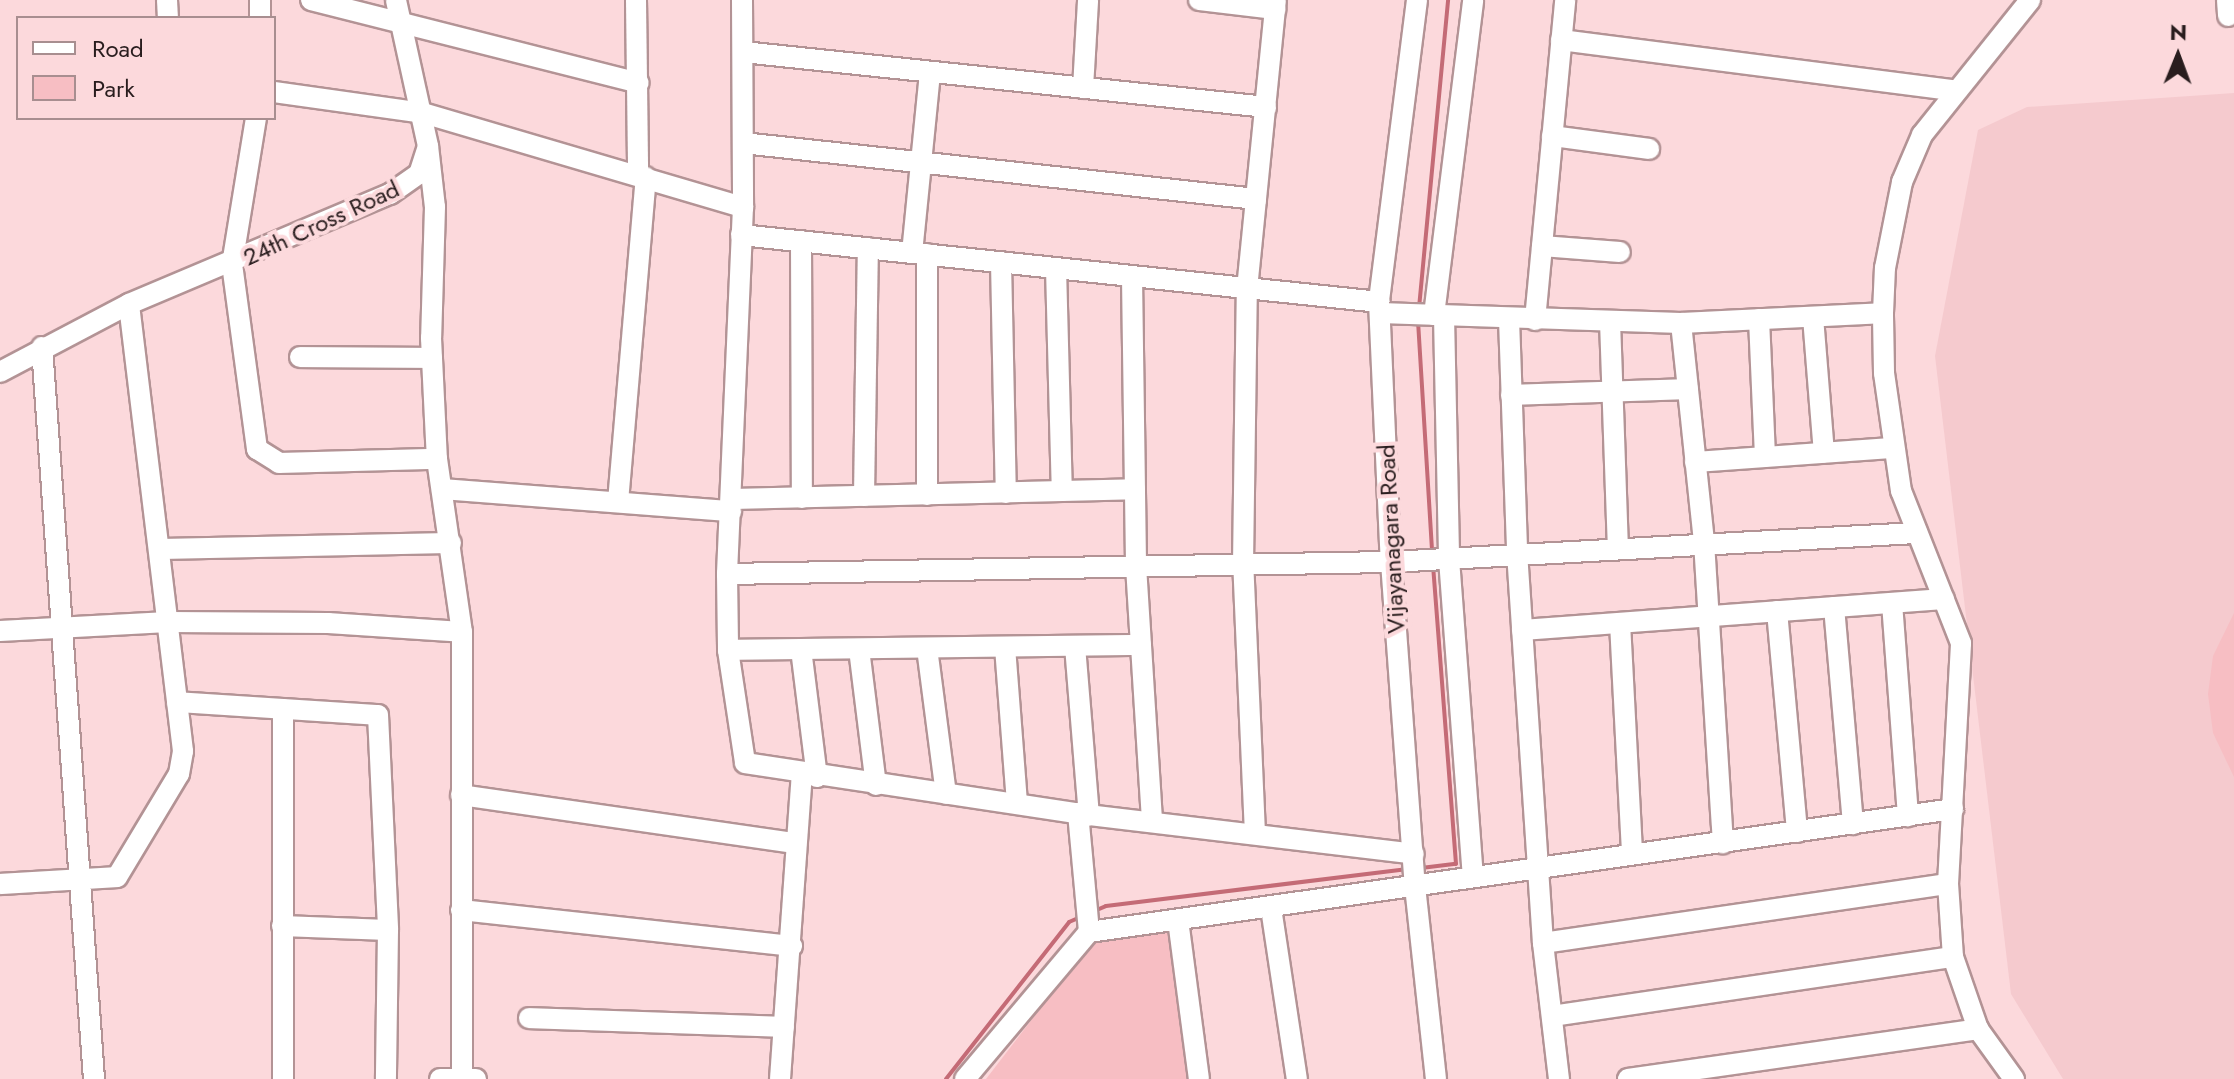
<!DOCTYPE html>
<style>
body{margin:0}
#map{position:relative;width:2234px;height:1079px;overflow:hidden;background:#fcd9dc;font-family:Jost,sans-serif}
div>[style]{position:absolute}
.built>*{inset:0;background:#f5cace}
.green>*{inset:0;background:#f7bec3}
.stream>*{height:4px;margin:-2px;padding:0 2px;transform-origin:2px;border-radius:2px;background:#c46b76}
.roads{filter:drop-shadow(2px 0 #b39395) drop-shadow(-2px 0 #b39395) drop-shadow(0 2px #b39395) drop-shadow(0 -2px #b39395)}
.minor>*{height:20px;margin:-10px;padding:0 10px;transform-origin:10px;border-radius:10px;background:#fff}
span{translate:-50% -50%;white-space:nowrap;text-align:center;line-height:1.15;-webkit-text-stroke:8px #fcd9dc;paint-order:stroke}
.street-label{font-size:24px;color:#291d1e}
.legend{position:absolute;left:16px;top:16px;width:260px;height:104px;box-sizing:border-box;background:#fcd9dc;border:2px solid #a88e90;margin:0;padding:10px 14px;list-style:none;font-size:24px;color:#291d1e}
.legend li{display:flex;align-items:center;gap:16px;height:40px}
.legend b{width:40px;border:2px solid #a88e90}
.north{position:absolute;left:2138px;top:16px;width:80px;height:80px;-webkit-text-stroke:6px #fcd9dc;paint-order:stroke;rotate:1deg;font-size:22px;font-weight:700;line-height:32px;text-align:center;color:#291d1e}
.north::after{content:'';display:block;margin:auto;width:28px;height:36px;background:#291d1e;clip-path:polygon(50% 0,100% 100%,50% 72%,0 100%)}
</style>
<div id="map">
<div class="built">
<div style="clip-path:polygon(2234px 93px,2234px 1079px,2063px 1079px,2011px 994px,1935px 356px,1978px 130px,2027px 107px)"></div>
</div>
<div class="green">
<div style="clip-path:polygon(2234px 613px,2234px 777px,2213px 733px,2208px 694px,2213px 656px)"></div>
<div style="clip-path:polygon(1174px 928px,1191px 1079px,986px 1079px,1094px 939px)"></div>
</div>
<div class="stream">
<div style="left:1419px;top:308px;width:309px;rotate:-84.6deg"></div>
<div style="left:1418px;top:321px;width:231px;rotate:86.5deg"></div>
<div style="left:1421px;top:868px;width:35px;rotate:-7deg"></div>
<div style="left:1456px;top:864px;width:301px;rotate:-94.4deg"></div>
<div style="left:1092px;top:912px;width:15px;rotate:-23deg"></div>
<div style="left:1106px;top:906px;width:304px;rotate:-7deg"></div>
<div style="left:946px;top:1079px;width:199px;rotate:-51.9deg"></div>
<div style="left:1069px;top:922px;width:13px;rotate:-23deg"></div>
</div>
<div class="roads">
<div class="minor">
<div style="left:167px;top:0;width:18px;rotate:87deg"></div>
<div style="left:311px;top:0;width:338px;rotate:14.2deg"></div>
<div style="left:636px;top:0;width:175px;rotate:89.3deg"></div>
<div style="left:742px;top:0;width:207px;rotate:89.7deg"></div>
<div style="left:743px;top:207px;width:367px;rotate:92.5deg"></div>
<div style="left:727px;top:574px;width:76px;rotate:89.2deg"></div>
<div style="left:728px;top:650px;width:114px;rotate:81.4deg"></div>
<div style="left:745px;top:763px;width:348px;rotate:8.6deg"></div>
<div style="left:1089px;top:815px;width:327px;rotate:6.8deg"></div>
<div style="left:1199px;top:0;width:77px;rotate:6.8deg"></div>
<div style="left:1417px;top:0;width:304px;rotate:97.2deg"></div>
<div style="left:1379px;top:302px;width:260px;rotate:87.4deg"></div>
<div style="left:1391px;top:562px;width:325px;rotate:85.8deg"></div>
<div style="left:1415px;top:886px;width:194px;rotate:83.8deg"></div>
<div style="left:2227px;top:0;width:16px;rotate:86deg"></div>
<div style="left:260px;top:18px;width:18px;rotate:-90deg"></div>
<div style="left:1561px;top:40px;width:395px;rotate:7.3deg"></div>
<div style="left:743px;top:52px;width:526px;rotate:6deg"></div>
<div style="left:1083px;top:88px;width:88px;rotate:-86.7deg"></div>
<div style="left:274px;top:92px;width:150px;rotate:8deg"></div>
<div style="left:423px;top:113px;width:334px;rotate:16.4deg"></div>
<div style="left:256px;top:118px;width:148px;rotate:99.3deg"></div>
<div style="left:232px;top:264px;width:187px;rotate:82.3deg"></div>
<div style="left:257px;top:449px;width:26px;rotate:32deg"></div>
<div style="left:279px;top:463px;width:158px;rotate:-1.5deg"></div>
<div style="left:1552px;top:136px;width:98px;rotate:7.6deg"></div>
<div style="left:743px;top:143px;width:516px;rotate:6.23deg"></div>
<div style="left:428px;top:146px;width:61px;rotate:83.5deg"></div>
<div style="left:435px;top:207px;width:131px;rotate:91.7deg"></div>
<div style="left:431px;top:338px;width:121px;rotate:87.2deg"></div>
<div style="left:437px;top:459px;width:175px;rotate:81.8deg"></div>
<div style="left:462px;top:632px;width:447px;rotate:90deg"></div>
<div style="left:741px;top:235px;width:642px;rotate:5.99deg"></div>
<div style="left:801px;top:241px;width:257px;rotate:89.8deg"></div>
<div style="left:1542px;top:246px;width:78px;rotate:4.4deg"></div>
<div style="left:912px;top:253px;width:182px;rotate:-84.3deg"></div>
<div style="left:927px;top:254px;width:241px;rotate:90deg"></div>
<div style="left:1001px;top:262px;width:231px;rotate:88.8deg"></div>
<div style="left:1056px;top:268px;width:223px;rotate:88.5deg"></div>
<div style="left:1132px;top:277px;width:289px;rotate:89.2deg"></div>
<div style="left:1136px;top:566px;width:256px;rotate:86.4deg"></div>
<div style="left:1380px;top:313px;width:301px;rotate:1.9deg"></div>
<div style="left:1681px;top:323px;width:202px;rotate:-2.8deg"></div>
<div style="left:1434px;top:315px;width:317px;rotate:-82.9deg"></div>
<div style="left:1444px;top:316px;width:243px;rotate:88.8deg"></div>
<div style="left:1449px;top:559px;width:319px;rotate:85.7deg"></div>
<div style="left:1813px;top:317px;width:136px;rotate:85.4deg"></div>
<div style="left:1509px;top:319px;width:233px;rotate:88deg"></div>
<div style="left:1517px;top:552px;width:392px;rotate:86.2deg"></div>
<div style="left:1543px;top:943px;width:137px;rotate:83.3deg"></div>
<div style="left:1759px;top:319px;width:138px;rotate:87.5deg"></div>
<div style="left:1535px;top:320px;width:321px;rotate:-84.6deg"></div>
<div style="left:1610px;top:321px;width:226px;rotate:88deg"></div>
<div style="left:1681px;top:323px;width:220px;rotate:84deg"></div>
<div style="left:1704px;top:542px;width:302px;rotate:86.4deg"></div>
<div style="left:42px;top:347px;width:734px;rotate:85.94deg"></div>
<div style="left:300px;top:357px;width:132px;rotate:0.4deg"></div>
<div style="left:0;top:372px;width:146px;rotate:-27.8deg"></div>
<div style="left:129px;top:304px;width:283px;rotate:-22.9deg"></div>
<div style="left:390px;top:194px;width:35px;rotate:-35deg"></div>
<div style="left:419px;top:174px;width:29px;rotate:-72deg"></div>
<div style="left:428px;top:146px;width:149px;rotate:-102.4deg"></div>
<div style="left:1511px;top:395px;width:177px;rotate:-1.9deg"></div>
<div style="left:1695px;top:462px;width:197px;rotate:-4.1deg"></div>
<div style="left:442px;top:489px;width:290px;rotate:4.4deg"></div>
<div style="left:864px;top:496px;width:248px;rotate:-89.1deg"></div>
<div style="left:732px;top:499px;width:403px;rotate:-1.4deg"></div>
<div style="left:618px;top:502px;width:326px;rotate:-85.1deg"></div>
<div style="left:159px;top:549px;width:292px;rotate:-1.2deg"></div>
<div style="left:727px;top:574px;width:664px;rotate:-1.04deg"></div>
<div style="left:1391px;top:562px;width:527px;rotate:-3.16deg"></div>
<div style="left:1892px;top:603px;width:214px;rotate:85.7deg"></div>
<div style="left:1834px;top:607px;width:218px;rotate:85deg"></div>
<div style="left:1777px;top:611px;width:222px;rotate:84.8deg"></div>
<div style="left:1620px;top:623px;width:231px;rotate:87deg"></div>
<div style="left:1522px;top:630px;width:423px;rotate:-4.2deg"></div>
<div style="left:0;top:631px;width:168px;rotate:-3.1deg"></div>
<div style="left:168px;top:622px;width:160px;rotate:0.4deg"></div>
<div style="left:328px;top:623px;width:134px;rotate:3.8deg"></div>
<div style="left:1075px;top:646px;width:170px;rotate:85.3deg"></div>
<div style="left:1005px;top:647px;width:157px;rotate:85.6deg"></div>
<div style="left:927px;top:648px;width:147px;rotate:82.6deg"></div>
<div style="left:801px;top:649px;width:129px;rotate:82.9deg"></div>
<div style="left:859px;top:649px;width:137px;rotate:82.9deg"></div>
<div style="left:728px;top:650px;width:413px;rotate:-0.7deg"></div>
<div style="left:177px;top:702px;width:201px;rotate:3.7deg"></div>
<div style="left:378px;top:715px;width:215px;rotate:87.3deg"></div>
<div style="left:388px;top:930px;width:149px;rotate:90.8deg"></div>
<div style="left:283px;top:709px;width:370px;rotate:90deg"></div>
<div style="left:461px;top:795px;width:336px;rotate:8.2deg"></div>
<div style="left:1078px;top:813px;width:120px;rotate:84.7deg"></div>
<div style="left:1255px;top:834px;width:270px;rotate:-92.5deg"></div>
<div style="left:1243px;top:564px;width:275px;rotate:-89.2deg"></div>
<div style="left:1247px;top:289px;width:290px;rotate:-84.3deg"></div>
<div style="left:0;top:884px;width:117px;rotate:-3.4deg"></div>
<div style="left:117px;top:877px;width:120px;rotate:-59deg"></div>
<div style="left:179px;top:774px;width:23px;rotate:-80deg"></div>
<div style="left:183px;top:751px;width:450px;rotate:-96.9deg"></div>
<div style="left:1271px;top:908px;width:173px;rotate:81.4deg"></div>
<div style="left:461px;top:910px;width:333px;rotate:6.2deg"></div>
<div style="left:1178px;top:920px;width:160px;rotate:82.5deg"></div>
<div style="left:282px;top:926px;width:106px;rotate:2.2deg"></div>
<div style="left:1543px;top:943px;width:409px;rotate:-8.3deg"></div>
<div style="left:1552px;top:1016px;width:405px;rotate:-8.4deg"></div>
<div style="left:529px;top:1018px;width:255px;rotate:2deg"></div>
<div style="left:440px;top:1079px;width:36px"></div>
<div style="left:780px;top:1079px;width:305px;rotate:-85.9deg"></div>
<div style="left:965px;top:1079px;width:192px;rotate:-49.9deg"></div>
<div style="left:1089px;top:932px;width:873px;rotate:-8.1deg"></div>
<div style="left:1628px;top:1079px;width:354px;rotate:-8.1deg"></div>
<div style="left:2014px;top:1079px;width:62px;rotate:-125.8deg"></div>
<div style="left:1978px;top:1029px;width:76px;rotate:-109.1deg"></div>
<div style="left:1953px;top:957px;width:73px;rotate:-93.9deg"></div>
<div style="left:1948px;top:884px;width:241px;rotate:-86.9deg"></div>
<div style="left:1961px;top:643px;width:163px;rotate:-111.5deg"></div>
<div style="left:1901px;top:491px;width:119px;rotate:-98.2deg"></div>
<div style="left:1884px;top:373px;width:60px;rotate:-91deg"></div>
<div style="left:1883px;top:313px;width:45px;rotate:-87.5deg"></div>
<div style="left:1885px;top:268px;width:88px;rotate:-78.8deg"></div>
<div style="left:1902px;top:182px;width:51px;rotate:-66.9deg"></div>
<div style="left:1922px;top:135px;width:173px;rotate:-51.3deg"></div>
</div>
</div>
<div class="street-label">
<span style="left:321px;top:223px;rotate:-25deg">24th Cross Road</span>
<span style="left:1391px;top:539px;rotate:-93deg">Vijayanagara Road</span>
</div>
<ul class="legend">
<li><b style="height:10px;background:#fff"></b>Road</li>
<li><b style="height:22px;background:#f7bec3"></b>Park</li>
</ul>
<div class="north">N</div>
</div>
